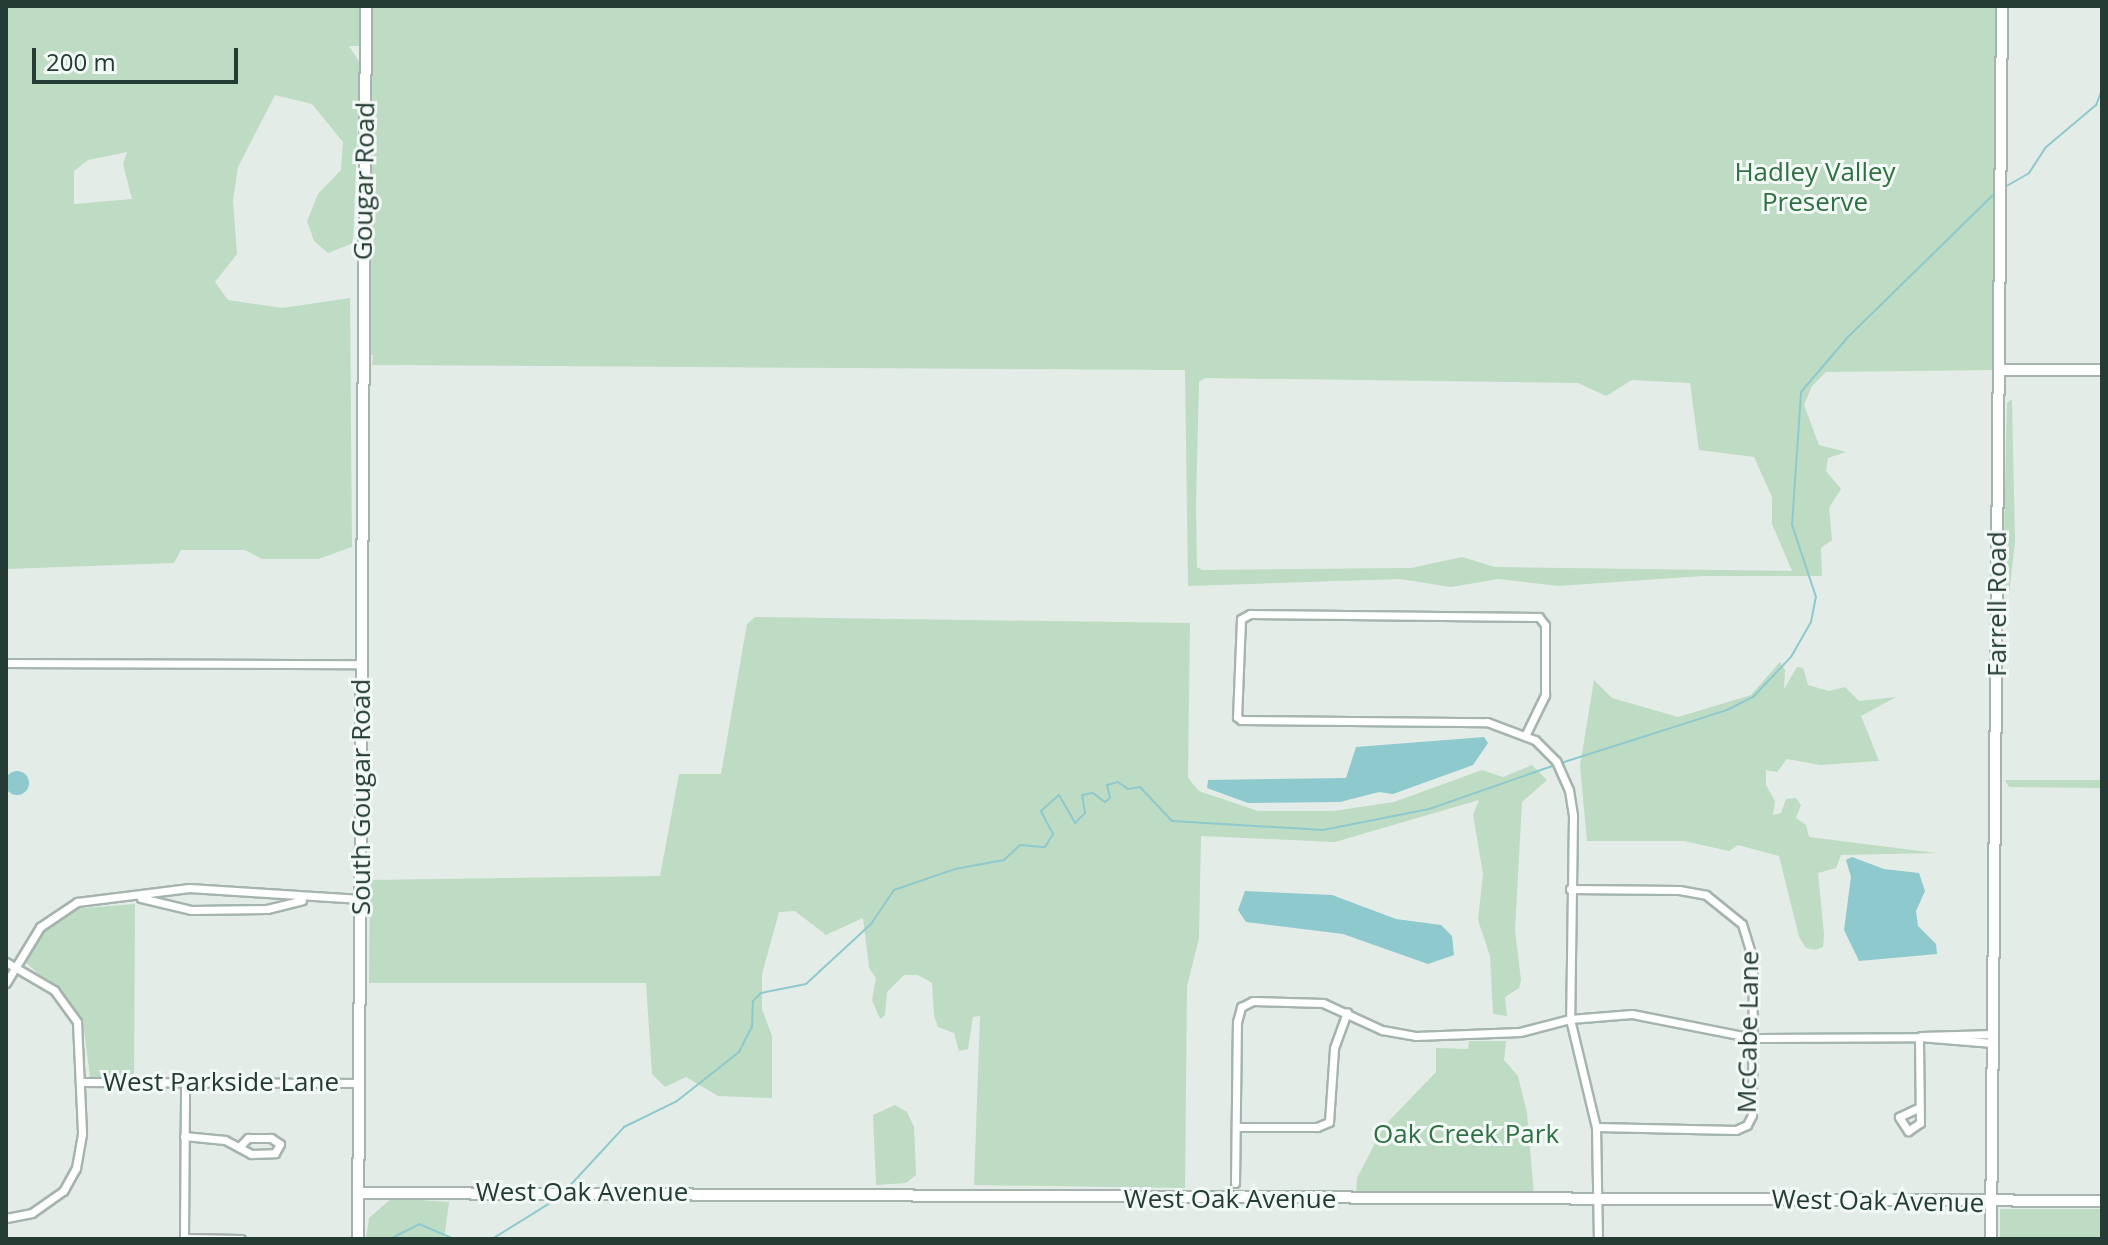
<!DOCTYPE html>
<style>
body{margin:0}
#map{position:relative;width:2108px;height:1245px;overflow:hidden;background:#e3ece7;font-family:"Open Sans",sans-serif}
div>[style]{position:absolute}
.green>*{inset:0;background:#bddcc3;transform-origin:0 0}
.water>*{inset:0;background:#8ec9ce}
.round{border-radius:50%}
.stream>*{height:2px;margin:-1px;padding:0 1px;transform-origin:1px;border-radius:1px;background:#8ec9ce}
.roads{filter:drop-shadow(2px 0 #a6b4ae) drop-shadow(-2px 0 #a6b4ae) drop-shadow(0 2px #a6b4ae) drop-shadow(0 -2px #a6b4ae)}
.street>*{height:7px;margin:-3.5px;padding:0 3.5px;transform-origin:3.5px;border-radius:3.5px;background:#fff}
.secondary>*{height:10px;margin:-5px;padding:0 5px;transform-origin:5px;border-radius:5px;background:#fff}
span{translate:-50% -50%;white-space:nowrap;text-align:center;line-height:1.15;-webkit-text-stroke:6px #f3f9f6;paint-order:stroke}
.park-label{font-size:26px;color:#307144}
.street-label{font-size:26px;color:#243c34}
.frame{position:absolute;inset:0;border:8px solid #243c34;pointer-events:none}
.scale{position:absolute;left:32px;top:48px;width:206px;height:36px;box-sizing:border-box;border:4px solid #243c34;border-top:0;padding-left:10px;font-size:24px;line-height:28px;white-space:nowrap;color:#243c34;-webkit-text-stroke:6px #f3f9f6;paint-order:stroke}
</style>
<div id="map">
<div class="green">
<div style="clip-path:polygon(evenodd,6px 6px,362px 6px,362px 46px,349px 46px,360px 63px,353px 243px,328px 253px,314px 241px,307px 221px,318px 194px,341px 170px,343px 142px,312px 104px,275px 95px,238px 167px,233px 200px,237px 254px,215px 282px,228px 300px,282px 308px,350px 298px,352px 547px,318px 559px,262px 559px,245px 550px,181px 550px,174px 563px,6px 569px,6px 6px,127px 152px,123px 164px,132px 199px,74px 204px,74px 171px,88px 160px,127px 152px)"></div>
<div style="clip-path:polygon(evenodd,370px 6px,2000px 6px,1995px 370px,1826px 372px,1812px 386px,1804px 405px,1819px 445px,1846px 452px,1828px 458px,1826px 471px,1841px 489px,1829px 508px,1832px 540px,1821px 548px,1822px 576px,1703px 576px,1558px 586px,1498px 579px,1451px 587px,1400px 579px,1188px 586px,1185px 370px,372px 365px,373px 355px,367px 355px,370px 6px,1205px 378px,1578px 383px,1606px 396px,1632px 380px,1690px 383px,1699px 450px,1754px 457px,1772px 497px,1772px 524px,1792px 571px,1495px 567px,1462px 557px,1411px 568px,1202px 570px,1197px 567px,1196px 504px,1199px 382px,1205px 378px)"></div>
<div style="clip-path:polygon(2012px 399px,2015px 542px,2009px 594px,2003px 591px,2004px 534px,2007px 403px)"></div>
<div style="clip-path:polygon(755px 617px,1190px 623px,1188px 778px,1199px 791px,1258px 811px,1333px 811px,1394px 802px,1482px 770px,1503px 777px,1532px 765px,1547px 780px,1522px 802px,1515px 930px,1521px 980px,1519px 988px,1505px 997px,1507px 1016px,1493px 1014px,1490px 956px,1478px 920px,1483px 874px,1473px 815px,1479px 800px,1335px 842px,1201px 836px,1199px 938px,1187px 986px,1185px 1188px,974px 1185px,980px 1016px,973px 1017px,968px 1049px,959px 1051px,954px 1033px,938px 1027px,934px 1015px,932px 983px,918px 975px,904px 975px,887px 992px,885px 1015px,880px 1019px,872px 1000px,876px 978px,869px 968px,863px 918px,826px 935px,795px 911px,779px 912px,762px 974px,762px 1009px,772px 1036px,772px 1098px,718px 1096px,686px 1077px,665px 1087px,652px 1074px,646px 983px,369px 983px,370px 880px,660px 876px,679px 774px,721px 774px,747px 624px)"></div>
<div style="clip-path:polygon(1780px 662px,1785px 670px,1784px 689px,1797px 667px,1803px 668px,1808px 685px,1829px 691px,1845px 687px,1859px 701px,1896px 697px,1861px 716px,1879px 761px,1820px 765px,1787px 759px,1777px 772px,1766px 770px,1766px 785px,1775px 801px,1773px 815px,1781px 813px,1786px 799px,1796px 798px,1801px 805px,1796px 818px,1806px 825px,1809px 837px,1936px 853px,1841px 855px,1836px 868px,1818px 873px,1824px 934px,1823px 947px,1815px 950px,1806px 948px,1799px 937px,1779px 856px,1738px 845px,1729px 851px,1684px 841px,1587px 841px,1580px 766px,1594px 680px,1612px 698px,1678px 717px,1751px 695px)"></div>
<div style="clip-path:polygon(2005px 780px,2102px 780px,2102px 788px,2009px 787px)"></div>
<div style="clip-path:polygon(135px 904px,134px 1077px,90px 1077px,84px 1029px,74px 1006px,24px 961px,46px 926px,71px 909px)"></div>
<div style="clip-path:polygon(1469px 1041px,1506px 1041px,1504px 1060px,1518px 1076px,1527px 1113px,1534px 1196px,1356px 1195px,1357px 1178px,1384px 1126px,1436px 1072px,1436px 1048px,1468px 1049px)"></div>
<div style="clip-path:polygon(895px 1105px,907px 1112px,914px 1127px,916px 1175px,906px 1183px,876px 1185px,873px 1115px)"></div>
<div style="clip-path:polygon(392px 1198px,449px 1202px,444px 1239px,366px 1239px,369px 1218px)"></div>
<div style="left:2000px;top:1209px;width:102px;height:30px"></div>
</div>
<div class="water">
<div style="clip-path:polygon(1484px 737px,1488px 743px,1473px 765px,1393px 794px,1379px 792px,1340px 802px,1248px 803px,1207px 788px,1208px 780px,1346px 778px,1356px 747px)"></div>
<div class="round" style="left:5px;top:771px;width:24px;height:24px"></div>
<div style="clip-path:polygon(1852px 857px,1884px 869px,1919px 873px,1925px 891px,1916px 911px,1918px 926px,1936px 944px,1937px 954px,1859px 961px,1844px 930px,1851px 877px,1846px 860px)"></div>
<div style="clip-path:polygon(1245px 891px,1332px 895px,1396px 919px,1441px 925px,1452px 936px,1454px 955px,1428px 964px,1343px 934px,1246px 922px,1238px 910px)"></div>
</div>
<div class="stream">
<div style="left:2005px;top:187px;width:28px;rotate:-30deg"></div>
<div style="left:2029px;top:173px;width:30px;rotate:-57deg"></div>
<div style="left:2045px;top:148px;width:67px;rotate:-40.1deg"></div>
<div style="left:2096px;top:105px;width:16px;rotate:-68deg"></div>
<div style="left:1561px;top:763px;width:174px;rotate:-17.7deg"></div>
<div style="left:1727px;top:710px;width:29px;rotate:-27deg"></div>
<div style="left:1753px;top:697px;width:55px;rotate:-46.5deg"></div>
<div style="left:1791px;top:657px;width:40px;rotate:-60.3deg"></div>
<div style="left:1811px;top:622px;width:25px;rotate:-79deg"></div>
<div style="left:1816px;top:597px;width:76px;rotate:-108.4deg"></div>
<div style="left:1792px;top:525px;width:133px;rotate:-86.1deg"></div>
<div style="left:1801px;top:392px;width:72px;rotate:-49.5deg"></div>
<div style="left:1848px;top:337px;width:204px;rotate:-44.4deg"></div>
<div style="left:565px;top:1191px;width:87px;rotate:-47.3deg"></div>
<div style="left:624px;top:1127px;width:59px;rotate:-26.1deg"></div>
<div style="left:677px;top:1101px;width:79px;rotate:-38.3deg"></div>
<div style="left:739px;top:1052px;width:28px;rotate:-63deg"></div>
<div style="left:752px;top:1027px;width:26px;rotate:-88deg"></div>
<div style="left:753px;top:1001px;width:11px;rotate:-45deg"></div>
<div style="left:761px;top:993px;width:46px;rotate:-11.3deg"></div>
<div style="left:806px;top:984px;width:88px;rotate:-42.7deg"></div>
<div style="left:871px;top:924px;width:41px;rotate:-55.9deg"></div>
<div style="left:894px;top:890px;width:65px;rotate:-19deg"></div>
<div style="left:955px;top:869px;width:50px;rotate:-10.4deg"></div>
<div style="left:1004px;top:860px;width:22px;rotate:-43deg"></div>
<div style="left:1020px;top:845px;width:25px;rotate:5deg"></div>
<div style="left:1045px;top:847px;width:15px;rotate:-58deg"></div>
<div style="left:1053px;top:834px;width:26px;rotate:-118deg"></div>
<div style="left:1041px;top:811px;width:24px;rotate:-42deg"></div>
<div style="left:1059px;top:795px;width:32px;rotate:60deg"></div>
<div style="left:1075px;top:823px;width:14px;rotate:-45deg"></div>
<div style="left:1085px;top:813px;width:18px;rotate:-99deg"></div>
<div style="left:1082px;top:795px;width:11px;rotate:-10deg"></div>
<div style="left:1093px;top:793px;width:15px;rotate:37deg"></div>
<div style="left:1105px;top:802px;width:6px;rotate:-39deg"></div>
<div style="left:1110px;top:798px;width:13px;rotate:-103deg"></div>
<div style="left:1107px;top:785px;width:11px;rotate:-15deg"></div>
<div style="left:1118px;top:782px;width:12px;rotate:35deg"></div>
<div style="left:1128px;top:789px;width:12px;rotate:-9deg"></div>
<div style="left:1140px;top:787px;width:47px;rotate:46.7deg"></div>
<div style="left:1172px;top:821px;width:151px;rotate:3.4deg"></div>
<div style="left:1323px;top:830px;width:108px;rotate:-11.2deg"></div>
<div style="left:1429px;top:809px;width:133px;rotate:-19.2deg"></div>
<div style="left:390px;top:1239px;width:33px;rotate:-27deg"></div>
<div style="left:419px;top:1224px;width:38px;rotate:23deg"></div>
<div style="left:492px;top:1239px;width:78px;rotate:-31.8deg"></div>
</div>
<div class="roads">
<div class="street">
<div style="left:6px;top:663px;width:355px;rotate:0.2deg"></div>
<div style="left:1525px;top:736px;width:46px;rotate:-64deg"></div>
<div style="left:1545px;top:695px;width:70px;rotate:-90deg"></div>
<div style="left:1545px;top:625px;width:10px;rotate:-127deg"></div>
<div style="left:1539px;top:617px;width:289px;rotate:-179.4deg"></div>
<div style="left:1250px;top:614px;width:10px;rotate:151deg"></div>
<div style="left:1241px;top:619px;width:98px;rotate:92.3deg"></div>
<div style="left:1237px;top:717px;width:5px;rotate:37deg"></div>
<div style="left:1241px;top:720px;width:246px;rotate:0.5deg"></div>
<div style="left:1487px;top:722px;width:51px;rotate:20.6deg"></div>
<div style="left:1535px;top:740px;width:30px;rotate:45deg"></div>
<div style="left:1556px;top:761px;width:32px;rotate:66deg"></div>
<div style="left:1569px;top:790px;width:26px;rotate:81deg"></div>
<div style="left:1573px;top:816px;width:203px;rotate:90.8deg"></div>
<div style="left:1570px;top:1019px;width:111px;rotate:76.5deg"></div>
<div style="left:1596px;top:1127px;width:112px;rotate:89deg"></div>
<div style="left:1570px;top:889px;width:109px;rotate:0.5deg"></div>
<div style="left:1679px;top:890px;width:27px;rotate:10deg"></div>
<div style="left:1706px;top:895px;width:46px;rotate:38.9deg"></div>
<div style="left:1742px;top:924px;width:38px;rotate:73deg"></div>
<div style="left:1753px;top:960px;width:155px;rotate:90.4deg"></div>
<div style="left:1752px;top:1115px;width:11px;rotate:117deg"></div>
<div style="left:1747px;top:1125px;width:12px;rotate:156deg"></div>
<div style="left:1736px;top:1130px;width:140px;rotate:-178.8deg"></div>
<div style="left:141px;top:898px;width:51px;rotate:13.5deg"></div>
<div style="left:191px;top:910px;width:76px;rotate:-0.8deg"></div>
<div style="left:267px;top:909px;width:36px;rotate:-14deg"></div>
<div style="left:6px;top:962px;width:56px;rotate:30.3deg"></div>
<div style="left:54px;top:990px;width:39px;rotate:54deg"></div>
<div style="left:77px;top:1022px;width:112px;rotate:87.4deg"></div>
<div style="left:82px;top:1134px;width:35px;rotate:100deg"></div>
<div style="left:76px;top:1168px;width:26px;rotate:119deg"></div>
<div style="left:63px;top:1191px;width:38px;rotate:145deg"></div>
<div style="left:32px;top:1213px;width:26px;rotate:169deg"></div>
<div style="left:6px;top:983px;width:66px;rotate:-58.7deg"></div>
<div style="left:40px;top:927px;width:45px;rotate:-34deg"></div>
<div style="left:77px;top:902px;width:113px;rotate:-7.1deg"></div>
<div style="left:189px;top:888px;width:172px;rotate:3.7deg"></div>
<div style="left:1921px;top:1036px;width:72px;rotate:-1.6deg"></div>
<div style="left:81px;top:1082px;width:279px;rotate:0.2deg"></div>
<div style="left:1918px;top:1108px;width:21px;rotate:155deg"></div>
<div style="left:1899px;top:1117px;width:17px;rotate:57deg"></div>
<div style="left:1908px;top:1131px;width:14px;rotate:-34deg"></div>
<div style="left:1920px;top:1123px;width:86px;rotate:-90.7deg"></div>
<div style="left:1236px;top:1127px;width:81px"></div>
<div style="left:1317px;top:1127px;width:13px;rotate:-23deg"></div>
<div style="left:1329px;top:1122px;width:74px;rotate:-86.1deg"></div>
<div style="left:1334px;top:1048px;width:38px;rotate:-70deg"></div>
<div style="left:184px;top:1136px;width:41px;rotate:5.6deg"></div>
<div style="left:225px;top:1140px;width:30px;rotate:28deg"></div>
<div style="left:251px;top:1154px;width:24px;rotate:-2deg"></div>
<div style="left:275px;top:1153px;width:10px;rotate:-61deg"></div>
<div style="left:280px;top:1144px;width:11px;rotate:-146deg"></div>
<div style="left:271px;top:1138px;width:23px;rotate:180deg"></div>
<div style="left:248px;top:1138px;width:11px;rotate:135deg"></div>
<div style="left:1235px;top:1183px;width:161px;rotate:-89.3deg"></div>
<div style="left:1237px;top:1022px;width:16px;rotate:-75deg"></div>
<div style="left:1241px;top:1007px;width:13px;rotate:-27deg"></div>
<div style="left:1253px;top:1001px;width:70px;rotate:1.6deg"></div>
<div style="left:1323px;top:1003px;width:65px;rotate:24.6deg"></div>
<div style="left:1382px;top:1030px;width:35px;rotate:10deg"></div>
<div style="left:1416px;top:1036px;width:104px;rotate:-2.2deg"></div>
<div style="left:1520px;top:1032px;width:52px;rotate:-14.6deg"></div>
<div style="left:1570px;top:1019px;width:62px;rotate:-4.6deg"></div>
<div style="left:1632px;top:1014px;width:123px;rotate:11.2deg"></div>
<div style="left:1753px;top:1038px;width:166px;rotate:-0.3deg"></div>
<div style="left:1919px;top:1037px;width:74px;rotate:4.6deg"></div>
<div style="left:184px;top:1238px;width:57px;rotate:1deg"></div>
<div style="left:184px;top:1239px;width:157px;rotate:-89.6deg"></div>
</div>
<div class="secondary">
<div style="left:1999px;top:370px;width:103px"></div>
<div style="left:359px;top:1193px;width:1743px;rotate:0.26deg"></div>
<div style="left:358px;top:1239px;width:1233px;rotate:-89.63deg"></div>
<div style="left:1991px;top:1239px;width:1233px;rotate:-89.49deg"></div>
</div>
</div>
<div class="park-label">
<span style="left:1815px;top:187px">Hadley Valley<br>Preserve</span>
<span style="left:1466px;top:1134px">Oak Creek Park</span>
</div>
<div class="street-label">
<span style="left:364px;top:181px;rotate:-89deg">Gougar Road</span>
<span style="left:1997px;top:604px;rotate:-90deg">Farrell Road</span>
<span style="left:361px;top:797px;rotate:-90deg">South Gougar Road</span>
<span style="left:1748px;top:1032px;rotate:-89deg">McCabe Lane</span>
<span style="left:221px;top:1082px">West Parkside Lane</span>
<span style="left:582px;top:1192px">West Oak Avenue</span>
<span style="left:1230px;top:1199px">West Oak Avenue</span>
<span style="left:1878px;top:1201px;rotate:1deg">West Oak Avenue</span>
</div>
<div class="frame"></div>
<div class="scale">200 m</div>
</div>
